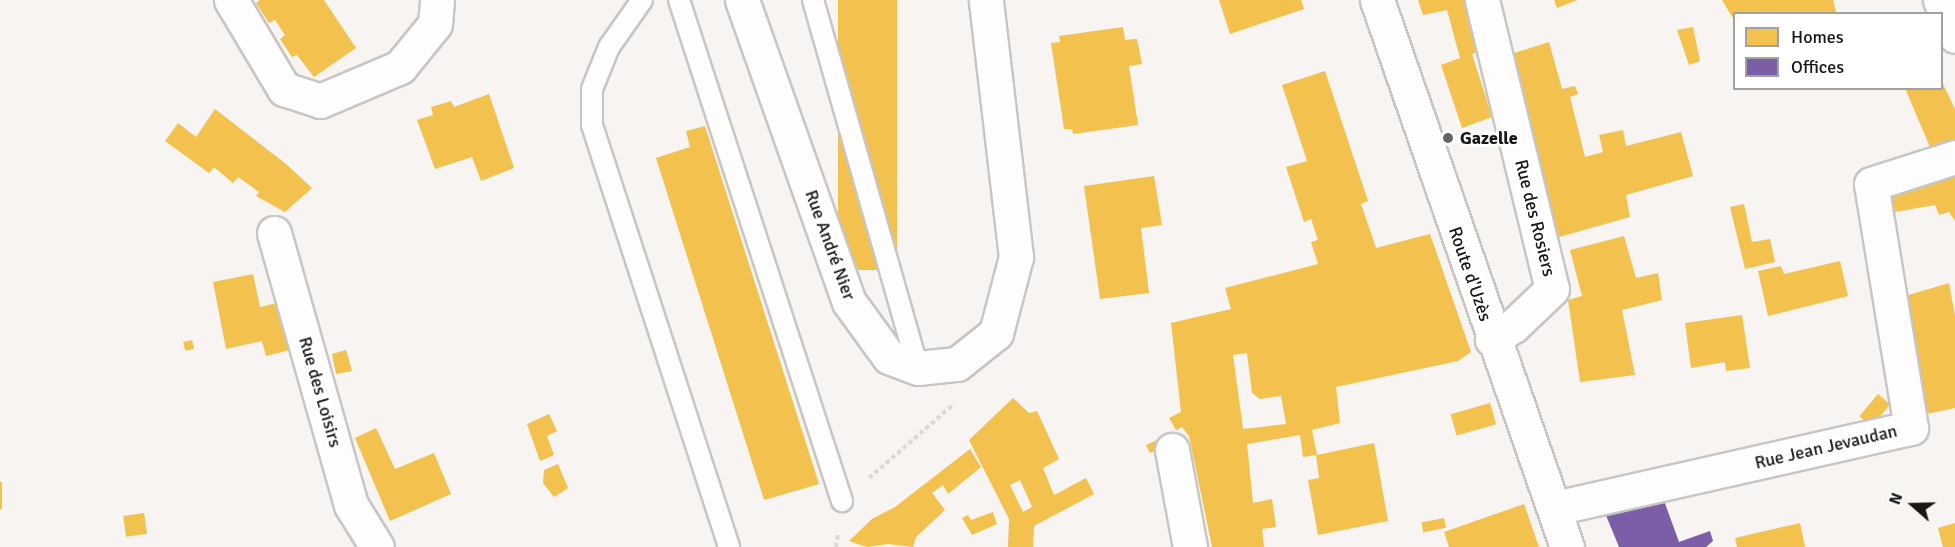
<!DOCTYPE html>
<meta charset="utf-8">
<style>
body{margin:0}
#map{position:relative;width:1955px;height:547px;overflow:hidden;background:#f7f4f2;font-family:Signika,sans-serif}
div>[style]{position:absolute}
.homes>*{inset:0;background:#f2c14e;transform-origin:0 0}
.offices>*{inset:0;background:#7b5ea7}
.path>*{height:4px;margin-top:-2px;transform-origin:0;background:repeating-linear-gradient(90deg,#dbdada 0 4.5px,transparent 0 7.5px)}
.roads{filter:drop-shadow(2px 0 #c8c6c5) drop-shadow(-2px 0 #c8c6c5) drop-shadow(0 2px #c8c6c5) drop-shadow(0 -2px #c8c6c5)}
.service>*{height:20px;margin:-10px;padding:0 10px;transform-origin:10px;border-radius:10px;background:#fefdfd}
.minor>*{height:33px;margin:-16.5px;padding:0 16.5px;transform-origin:16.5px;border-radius:16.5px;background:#fefdfd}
.secondary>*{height:33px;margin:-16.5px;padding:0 16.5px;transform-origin:16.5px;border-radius:16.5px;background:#fefdfd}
.dots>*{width:16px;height:16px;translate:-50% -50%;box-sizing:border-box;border:3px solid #fff;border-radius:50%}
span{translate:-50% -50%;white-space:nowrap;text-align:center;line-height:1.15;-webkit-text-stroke:6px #fff;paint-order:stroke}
.poi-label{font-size:18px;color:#181716;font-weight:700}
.left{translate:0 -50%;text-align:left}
.street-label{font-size:18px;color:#181716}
.legend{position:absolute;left:1733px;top:12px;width:210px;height:78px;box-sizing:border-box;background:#fff;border:2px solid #a3a2a2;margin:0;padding:8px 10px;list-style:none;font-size:18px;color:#181716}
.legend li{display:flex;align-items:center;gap:12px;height:30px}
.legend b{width:30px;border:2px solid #a3a2a2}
.north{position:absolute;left:1883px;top:475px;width:60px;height:60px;-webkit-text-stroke:4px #fff;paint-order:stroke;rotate:290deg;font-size:16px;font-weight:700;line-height:24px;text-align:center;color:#181716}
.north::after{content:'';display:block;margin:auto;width:21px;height:27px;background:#181716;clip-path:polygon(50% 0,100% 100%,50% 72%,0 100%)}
</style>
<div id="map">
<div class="homes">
<div style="clip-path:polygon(260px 0,324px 0,356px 48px,314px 77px,297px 55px,292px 57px,280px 39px,285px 35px,275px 20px,269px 23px,256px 3px)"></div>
<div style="left:838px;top:0;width:59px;height:270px"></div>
<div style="clip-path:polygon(1219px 0,1301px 0,1304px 9px,1230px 34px)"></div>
<div style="clip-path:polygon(1418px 0,1470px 0,1482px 50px,1472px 54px,1492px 117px,1462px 128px,1441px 65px,1460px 58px,1447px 10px,1423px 15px)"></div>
<div style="clip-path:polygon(1554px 0,1577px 0,1557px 8px)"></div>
<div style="clip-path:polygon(1722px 0,1833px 0,1836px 12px,1734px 14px,1734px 20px)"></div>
<div style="clip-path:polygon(1123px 27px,1125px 40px,1137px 39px,1142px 64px,1129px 66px,1138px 125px,1073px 134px,1072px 129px,1064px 129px,1051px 43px,1060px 42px,1059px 36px)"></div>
<div style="clip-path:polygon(1693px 27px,1700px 61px,1689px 65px,1677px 30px)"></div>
<div style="clip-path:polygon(1549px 42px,1562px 89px,1575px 86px,1578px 94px,1570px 97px,1585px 157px,1603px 152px,1599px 135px,1623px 130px,1626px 146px,1681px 132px,1693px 176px,1626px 195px,1630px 217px,1559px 237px,1511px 54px)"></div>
<div style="clip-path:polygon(evenodd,1325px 71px,1368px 201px,1361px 204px,1376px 248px,1430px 234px,1471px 352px,1458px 361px,1336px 387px,1340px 423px,1312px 430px,1317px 455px,1374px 443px,1388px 521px,1318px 535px,1308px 480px,1319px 478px,1316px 455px,1303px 457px,1300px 435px,1247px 444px,1253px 503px,1272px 499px,1276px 527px,1262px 529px,1264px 547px,1212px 547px,1189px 436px,1182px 427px,1176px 430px,1169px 418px,1181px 412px,1171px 323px,1231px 309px,1225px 288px,1318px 264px,1311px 242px,1318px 240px,1311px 219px,1304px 222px,1286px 167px,1307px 161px,1282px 85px,1325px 71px,1247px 353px,1252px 393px,1260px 399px,1281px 396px,1286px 424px,1243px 429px,1233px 355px,1247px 353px)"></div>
<div style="clip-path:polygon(1942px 82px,1955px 109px,1955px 144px,1932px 152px,1905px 88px,1942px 88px)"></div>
<div style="clip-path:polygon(489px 94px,514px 168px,481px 181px,472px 157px,435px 169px,417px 120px,433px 115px,431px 107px,451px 101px,454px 107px)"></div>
<div style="clip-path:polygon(215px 109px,286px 164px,312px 188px,285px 212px,256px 196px,259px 192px,238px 177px,233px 183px,214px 167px,209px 173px,165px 141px,178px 123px,196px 137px)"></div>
<div style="clip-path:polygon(705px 126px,819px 484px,764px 500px,656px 158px,690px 147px,686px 131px)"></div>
<div style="clip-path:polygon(1955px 160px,1955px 221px,1949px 212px,1939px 215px,1935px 205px,1883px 214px,1879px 187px)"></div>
<div style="clip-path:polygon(1154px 176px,1162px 225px,1141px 228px,1149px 293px,1100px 299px,1084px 186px)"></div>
<div style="clip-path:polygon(1744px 204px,1752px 242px,1770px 239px,1775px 262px,1745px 269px,1730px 207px)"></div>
<div style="clip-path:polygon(1624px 236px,1636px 278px,1658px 273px,1662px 300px,1622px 310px,1635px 375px,1580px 382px,1568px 300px,1582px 296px,1570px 250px)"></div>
<div style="clip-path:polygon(1840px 261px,1848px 296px,1768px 316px,1758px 271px,1781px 266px,1784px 274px)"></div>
<div style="clip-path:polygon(253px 274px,260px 307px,285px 301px,298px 348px,266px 356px,262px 341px,226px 349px,213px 282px)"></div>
<div style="clip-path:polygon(1949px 283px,1955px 316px,1955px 408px,1917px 416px,1895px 299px)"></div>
<div style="clip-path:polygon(1742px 315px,1750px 368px,1726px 371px,1725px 362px,1691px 368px,1685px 323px)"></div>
<div style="left:192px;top:340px;width:9px;height:9px;rotate:77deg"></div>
<div style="clip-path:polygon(346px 350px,352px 371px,336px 374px,332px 354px)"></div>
<div style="left:1878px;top:394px;width:16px;height:29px;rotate:40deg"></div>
<div style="clip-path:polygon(evenodd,1013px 398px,1029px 413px,1037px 411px,1059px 459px,1043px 468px,1054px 495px,1086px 478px,1094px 494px,1034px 526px,1033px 547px,1008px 547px,1009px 519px,969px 440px,1013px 398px,1020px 480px,1032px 507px,1023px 512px,1010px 485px,1020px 480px)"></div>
<div style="left:1490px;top:403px;width:22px;height:41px;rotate:74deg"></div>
<div style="clip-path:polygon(549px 414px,557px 431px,547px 436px,554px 455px,540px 461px,527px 424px)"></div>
<div style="clip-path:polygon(376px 428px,395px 469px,434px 453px,451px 494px,390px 521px,355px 438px)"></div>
<div style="clip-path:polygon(1157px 440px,1159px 449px,1150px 453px,1146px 445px)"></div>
<div style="clip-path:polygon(970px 449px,981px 467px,948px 494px,943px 485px,932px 493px,945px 510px,916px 537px,913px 547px,888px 544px,867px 547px,849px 541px,872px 519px,895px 507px)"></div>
<div style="clip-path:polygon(558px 464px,568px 488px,554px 497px,543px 483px,544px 470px)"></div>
<div style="left:0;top:482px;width:2px;height:27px"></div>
<div style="clip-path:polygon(1524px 504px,1539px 547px,1449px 547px,1444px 532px)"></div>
<div style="clip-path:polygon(993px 512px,997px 524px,972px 535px,962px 518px,968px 515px,971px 520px)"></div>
<div style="left:144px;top:513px;width:21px;height:21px;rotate:82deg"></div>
<div style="left:1444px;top:518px;width:10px;height:23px;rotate:79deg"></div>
<div style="clip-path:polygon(1800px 523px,1805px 547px,1737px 547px,1735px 538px)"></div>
<div style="clip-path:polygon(1955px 523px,1955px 547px,1943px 547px,1938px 528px)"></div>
</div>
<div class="offices">
<div style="clip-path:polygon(1662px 495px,1679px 542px,1710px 531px,1713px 541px,1706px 547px,1619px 547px,1603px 508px)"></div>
</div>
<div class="path">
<div style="left:869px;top:478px;width:113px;rotate:-41deg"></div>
<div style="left:836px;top:547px;width:14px;rotate:-82deg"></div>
</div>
<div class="roads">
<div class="service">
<div style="left:642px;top:0;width:57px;rotate:125.1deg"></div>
<div style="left:609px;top:47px;width:45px;rotate:112deg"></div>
<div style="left:592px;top:89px;width:36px;rotate:90deg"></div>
<div style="left:592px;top:125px;width:444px;rotate:72deg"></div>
<div style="left:679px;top:0;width:527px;rotate:71.98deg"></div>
<div style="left:813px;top:0;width:383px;rotate:74.1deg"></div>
</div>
<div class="minor">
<div style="left:231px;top:0;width:104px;rotate:59.2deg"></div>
<div style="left:284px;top:89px;width:38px;rotate:18deg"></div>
<div style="left:320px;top:101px;width:87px;rotate:-23deg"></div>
<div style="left:400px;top:67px;width:55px;rotate:-50.9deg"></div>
<div style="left:435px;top:24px;width:24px;rotate:-85deg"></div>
<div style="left:742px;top:0;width:320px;rotate:70.5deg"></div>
<div style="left:849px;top:302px;width:68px;rotate:54deg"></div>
<div style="left:889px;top:357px;width:31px;rotate:21deg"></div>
<div style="left:918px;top:368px;width:39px;rotate:-6deg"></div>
<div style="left:957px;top:364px;width:50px;rotate:-38.5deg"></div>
<div style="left:996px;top:333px;width:79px;rotate:-75.3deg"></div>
<div style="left:1016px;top:257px;width:259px;rotate:-96.7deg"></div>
<div style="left:1482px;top:0;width:297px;rotate:76.4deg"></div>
<div style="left:1552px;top:289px;width:54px;rotate:136.5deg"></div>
<div style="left:1513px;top:326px;width:25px;rotate:148deg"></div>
<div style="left:1940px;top:0;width:39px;rotate:67deg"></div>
<div style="left:274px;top:233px;width:283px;rotate:74.2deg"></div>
<div style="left:351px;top:505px;width:49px;rotate:58.2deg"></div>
<div style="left:1172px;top:450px;width:99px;rotate:79.5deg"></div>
<div style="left:1555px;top:508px;width:365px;rotate:-12.7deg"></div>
<div style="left:1911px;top:428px;width:247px;rotate:-99.3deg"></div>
<div style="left:1871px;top:184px;width:88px;rotate:-17.8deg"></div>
</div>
<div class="secondary">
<div style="left:1377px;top:0;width:579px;rotate:70.85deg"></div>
</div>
</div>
<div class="dots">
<div style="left:1448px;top:138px;background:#666463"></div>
</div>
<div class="poi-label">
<span class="left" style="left:1460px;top:138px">Gazelle</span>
</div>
<div class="street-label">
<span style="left:1535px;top:218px;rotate:76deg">Rue des Rosiers</span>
<span style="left:830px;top:245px;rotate:70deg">Rue André Nier</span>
<span style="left:1470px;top:274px;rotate:71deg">Route d'Uzès</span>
<span style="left:320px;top:392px;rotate:74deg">Rue des Loisirs</span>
<span style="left:1826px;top:447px;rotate:-13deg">Rue Jean Jevaudan</span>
</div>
<ul class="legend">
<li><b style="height:16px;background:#f2c14e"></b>Homes</li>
<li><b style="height:16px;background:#7b5ea7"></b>Offices</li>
</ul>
<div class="north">N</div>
</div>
